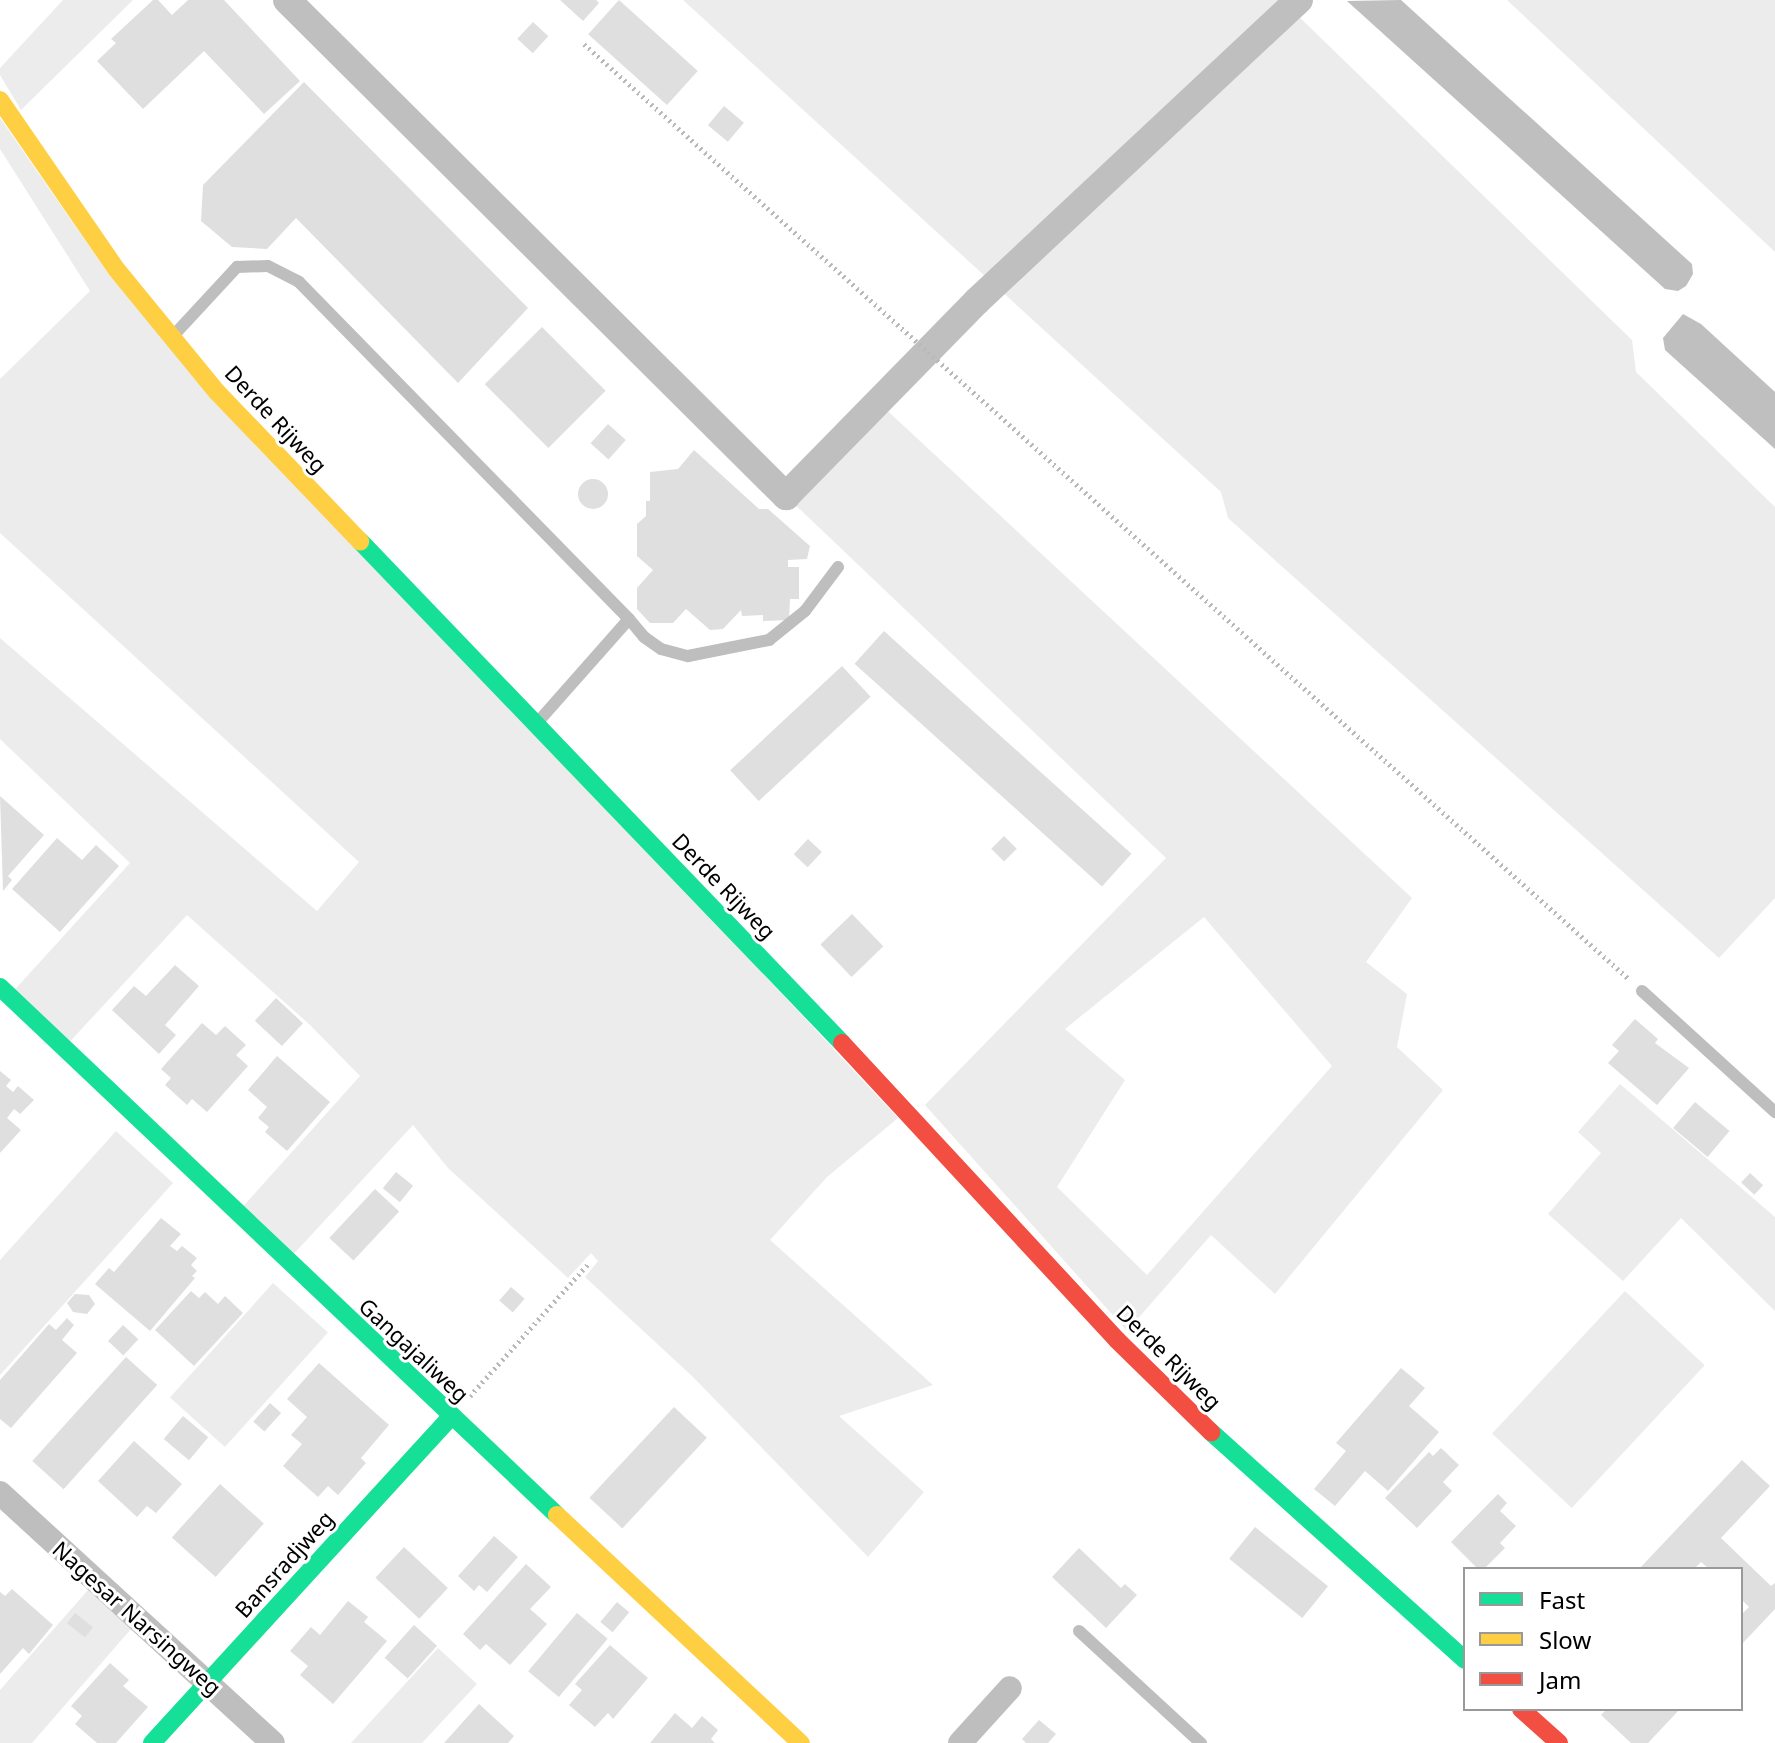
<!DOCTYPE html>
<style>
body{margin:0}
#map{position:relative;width:1775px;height:1743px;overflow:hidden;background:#fff;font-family:"Noto Sans",sans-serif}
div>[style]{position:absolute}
.green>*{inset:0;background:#ececec;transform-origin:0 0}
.water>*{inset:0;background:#bfbfbf}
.canal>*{height:28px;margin:-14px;padding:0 14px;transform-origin:14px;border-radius:14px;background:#bfbfbf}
.building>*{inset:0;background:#dfdfdf;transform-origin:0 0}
.round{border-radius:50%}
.path>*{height:5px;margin-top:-2.5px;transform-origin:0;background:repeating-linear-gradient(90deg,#b9b9b9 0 2px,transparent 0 6px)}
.lane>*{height:12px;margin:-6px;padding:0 6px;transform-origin:6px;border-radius:6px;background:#bebebe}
.street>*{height:24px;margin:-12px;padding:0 12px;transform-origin:12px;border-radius:12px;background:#bebebe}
.fast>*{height:18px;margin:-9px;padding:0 9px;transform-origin:9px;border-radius:9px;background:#16e098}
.slow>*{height:18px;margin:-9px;padding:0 9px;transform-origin:9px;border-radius:9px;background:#ffcf43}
.jam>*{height:18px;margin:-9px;padding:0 9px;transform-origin:9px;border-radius:9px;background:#f24e42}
span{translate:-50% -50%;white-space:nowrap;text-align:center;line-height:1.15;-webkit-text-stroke:6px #fff;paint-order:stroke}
.street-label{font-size:22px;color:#000}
.legend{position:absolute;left:1463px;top:1567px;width:280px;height:144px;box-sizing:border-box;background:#fff;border:2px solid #999;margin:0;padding:10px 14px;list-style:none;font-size:24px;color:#000}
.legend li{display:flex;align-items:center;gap:16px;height:40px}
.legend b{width:40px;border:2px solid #999}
</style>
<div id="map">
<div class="green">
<div style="clip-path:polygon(63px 0,133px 0,21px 110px,0 75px,0 68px)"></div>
<div style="clip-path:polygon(683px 0,1299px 0,1291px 9px,1632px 340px,1636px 372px,1775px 507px,1775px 898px,1719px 958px,1228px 518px,1221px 492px)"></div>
<div style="clip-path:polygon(1507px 0,1775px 0,1775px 252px)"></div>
<div style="clip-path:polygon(0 118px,110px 276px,898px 1118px,827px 1177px,770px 1240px,933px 1385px,839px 1416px,924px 1492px,868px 1557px,693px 1377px,585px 1277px,598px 1261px,591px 1253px,568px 1278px,448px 1168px,413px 1125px,290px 1258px,239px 1211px,360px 1076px,310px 1025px,187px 915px,64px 1048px,8px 997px,130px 863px,0 739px,0 638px,317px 911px,359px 862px,0 533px,0 379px,90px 291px,0 149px)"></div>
<div style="clip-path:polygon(evenodd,878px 402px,1412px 898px,1366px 962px,1407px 994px,1397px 1047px,1443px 1090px,1275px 1294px,1211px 1235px,1127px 1331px,925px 1105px,1166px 858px,786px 496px,878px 402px,1204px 917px,1332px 1066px,1147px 1275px,1057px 1187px,1125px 1080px,1065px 1029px,1204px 917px)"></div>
<div style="clip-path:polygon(1620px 1084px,1775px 1217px,1775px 1311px,1681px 1218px,1623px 1281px,1548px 1214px,1601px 1153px,1578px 1132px)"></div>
<div style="clip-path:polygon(116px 1131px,173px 1183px,0 1375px,0 1260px)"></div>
<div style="left:273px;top:1283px;width:74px;height:154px;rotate:42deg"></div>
<div style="left:1625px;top:1291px;width:109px;height:195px;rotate:43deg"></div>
<div style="clip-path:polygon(88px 1590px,131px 1629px,32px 1743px,0 1743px,0 1690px)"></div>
<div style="clip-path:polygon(438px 1648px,477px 1684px,422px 1743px,351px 1743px)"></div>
</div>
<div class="water">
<div style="clip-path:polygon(1401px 0,1692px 264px,1693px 274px,1686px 286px,1678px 291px,1665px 289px,1347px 1px)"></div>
<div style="clip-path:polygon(1683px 314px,1701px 324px,1775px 392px,1775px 449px,1665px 350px,1663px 338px)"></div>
</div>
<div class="canal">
<div style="left:287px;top:0;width:704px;rotate:44.83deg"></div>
<div style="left:786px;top:496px;width:273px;rotate:-45.6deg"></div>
<div style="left:977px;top:301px;width:441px;rotate:-43.1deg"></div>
</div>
<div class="building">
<div style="clip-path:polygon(153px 0,158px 0,172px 15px,188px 0,224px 0,300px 81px,264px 114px,204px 51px,143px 109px,97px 61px,116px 43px,111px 39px)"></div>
<div style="clip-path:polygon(560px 0,596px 0,599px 3px,583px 21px)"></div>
<div style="left:619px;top:0;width:106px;height:46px;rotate:42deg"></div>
<div style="left:533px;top:22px;width:21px;height:23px;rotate:43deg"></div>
<div style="clip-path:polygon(304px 82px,528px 308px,458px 383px,296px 218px,267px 249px,232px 247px,201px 221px,203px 185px)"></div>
<div style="left:724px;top:106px;width:26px;height:25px;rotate:40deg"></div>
<div style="left:542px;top:327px;width:90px;height:81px;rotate:45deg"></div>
<div style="left:608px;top:424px;width:24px;height:26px;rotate:42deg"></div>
<div style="clip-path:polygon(694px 450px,759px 509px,768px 509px,810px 546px,807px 559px,788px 560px,788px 567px,799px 567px,799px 599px,790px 599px,789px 620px,763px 621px,763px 615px,742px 616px,741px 610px,723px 629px,710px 630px,686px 609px,673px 623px,650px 623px,637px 609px,637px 588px,653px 570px,637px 556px,637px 524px,646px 516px,646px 501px,650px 501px,650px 472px,678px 469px)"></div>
<div class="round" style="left:578px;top:479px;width:30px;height:30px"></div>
<div style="left:884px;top:631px;width:333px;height:44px;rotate:42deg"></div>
<div style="left:842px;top:666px;width:42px;height:153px;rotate:47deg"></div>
<div style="clip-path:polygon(0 796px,44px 835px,8px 876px,12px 880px,3px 891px)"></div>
<div style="left:1004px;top:836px;width:18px;height:18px;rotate:45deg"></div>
<div style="clip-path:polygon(57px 838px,82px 860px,96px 845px,119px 866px,60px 932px,12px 889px)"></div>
<div style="left:808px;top:839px;width:19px;height:21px;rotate:43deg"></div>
<div style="left:852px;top:914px;width:45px;height:44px;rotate:46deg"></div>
<div style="clip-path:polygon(175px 965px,199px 986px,165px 1025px,176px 1035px,159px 1054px,112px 1010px,134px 986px,146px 996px)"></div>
<div style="left:276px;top:998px;width:37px;height:31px;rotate:43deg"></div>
<div style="clip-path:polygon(1635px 1019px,1658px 1039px,1655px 1043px,1689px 1068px,1657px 1105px,1608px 1063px,1619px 1051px,1612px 1045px)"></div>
<div style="clip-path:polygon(202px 1023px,216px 1035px,225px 1026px,246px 1045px,236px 1055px,248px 1066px,207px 1112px,192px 1099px,187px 1105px,165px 1085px,171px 1078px,161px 1069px)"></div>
<div style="clip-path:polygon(277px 1056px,330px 1102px,287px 1151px,265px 1132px,269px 1127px,258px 1118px,267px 1107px,248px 1090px)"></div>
<div style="clip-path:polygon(0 1071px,11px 1080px,6px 1086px,13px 1092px,18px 1086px,34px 1100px,20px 1114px,14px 1109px,7px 1118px,21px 1130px,0 1153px)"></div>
<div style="left:1695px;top:1102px;width:45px;height:34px;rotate:40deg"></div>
<div style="left:396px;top:1172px;width:22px;height:21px;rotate:39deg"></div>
<div style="left:1750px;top:1173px;width:18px;height:13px;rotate:43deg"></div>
<div style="left:375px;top:1189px;width:33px;height:67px;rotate:43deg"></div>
<div style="clip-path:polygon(161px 1218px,181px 1234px,170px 1246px,177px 1251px,182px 1246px,197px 1258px,191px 1265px,197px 1271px,192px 1276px,195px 1278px,150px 1331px,95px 1284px,109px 1268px,114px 1272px)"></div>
<div style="left:511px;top:1287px;width:18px;height:18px;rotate:41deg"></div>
<div style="clip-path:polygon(191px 1291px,199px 1298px,205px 1292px,218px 1304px,225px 1296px,243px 1313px,194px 1366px,155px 1330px)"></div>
<div style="clip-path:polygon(75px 1294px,89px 1295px,95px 1304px,87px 1314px,73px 1312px,67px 1303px)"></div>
<div style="clip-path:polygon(67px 1318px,74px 1325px,62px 1340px,77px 1353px,11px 1428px,0 1419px,0 1380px,49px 1324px,56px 1330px)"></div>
<div style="left:123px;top:1325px;width:21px;height:22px;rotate:43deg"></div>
<div style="left:126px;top:1357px;width:42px;height:140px;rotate:42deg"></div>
<div style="clip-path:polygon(319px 1363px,389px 1425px,361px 1458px,366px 1463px,338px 1495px,328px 1486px,318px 1497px,283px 1466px,302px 1444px,291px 1435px,307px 1417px,287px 1399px)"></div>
<div style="clip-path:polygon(1401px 1368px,1425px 1388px,1409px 1406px,1439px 1432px,1388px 1491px,1365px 1471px,1335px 1506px,1314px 1489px,1346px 1451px,1336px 1443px)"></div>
<div style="left:270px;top:1403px;width:15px;height:25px;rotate:42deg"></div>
<div style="left:674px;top:1407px;width:45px;height:124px;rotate:43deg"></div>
<div style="left:183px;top:1416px;width:33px;height:30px;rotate:40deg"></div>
<div style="clip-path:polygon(134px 1441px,182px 1484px,156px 1513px,147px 1506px,137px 1517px,98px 1481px)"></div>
<div style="clip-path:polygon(1441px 1448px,1459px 1465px,1443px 1482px,1452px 1491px,1417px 1528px,1385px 1498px,1429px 1452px,1433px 1456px)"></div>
<div style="clip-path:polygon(1742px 1460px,1770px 1486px,1721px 1538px,1771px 1586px,1775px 1583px,1775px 1609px,1741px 1645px,1741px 1615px,1749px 1607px,1741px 1599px,1741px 1569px,1709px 1569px,1701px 1562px,1694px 1569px,1639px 1569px)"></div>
<div style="left:220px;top:1484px;width:59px;height:72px;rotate:42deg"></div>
<div style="clip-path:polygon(1498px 1494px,1507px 1503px,1500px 1511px,1516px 1526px,1500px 1543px,1505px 1548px,1484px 1569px,1478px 1569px,1451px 1542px)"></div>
<div style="left:1255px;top:1527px;width:94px;height:41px;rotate:39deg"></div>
<div style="clip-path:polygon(494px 1536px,518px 1557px,487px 1592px,479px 1585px,474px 1591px,458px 1576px)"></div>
<div style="left:404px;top:1547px;width:60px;height:42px;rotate:43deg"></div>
<div style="clip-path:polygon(1079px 1548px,1121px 1588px,1125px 1584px,1137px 1595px,1106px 1628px,1052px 1577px)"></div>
<div style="clip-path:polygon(526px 1564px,551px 1587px,530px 1609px,547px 1624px,510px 1665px,486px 1644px,480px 1650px,463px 1634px)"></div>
<div style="clip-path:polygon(12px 1589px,53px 1625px,29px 1654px,23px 1648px,0 1674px,0 1592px,5px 1596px)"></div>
<div style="clip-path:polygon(348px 1601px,368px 1617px,364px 1622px,387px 1641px,333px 1704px,300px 1675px,308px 1666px,290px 1651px,311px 1627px,320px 1635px)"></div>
<div style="left:617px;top:1602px;width:16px;height:26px;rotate:40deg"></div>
<div style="left:75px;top:1613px;width:23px;height:13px;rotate:38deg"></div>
<div style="left:577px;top:1613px;width:40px;height:76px;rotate:40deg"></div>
<div style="left:414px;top:1625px;width:31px;height:44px;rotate:42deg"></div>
<div style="clip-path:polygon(610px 1645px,648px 1678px,613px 1719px,608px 1713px,595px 1727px,569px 1705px,582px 1690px,575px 1684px)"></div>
<div style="clip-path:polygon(110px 1663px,129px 1680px,123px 1686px,148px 1707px,116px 1743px,97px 1743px,75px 1724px,82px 1716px,71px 1706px)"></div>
<div style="clip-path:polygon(479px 1704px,514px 1736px,508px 1743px,444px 1743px)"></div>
<div style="clip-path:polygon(1607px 1709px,1680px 1709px,1648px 1743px,1631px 1743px,1601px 1715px)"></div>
<div style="clip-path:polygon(675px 1713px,692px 1728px,702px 1716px,718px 1730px,711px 1739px,715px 1743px,650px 1743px)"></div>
<div style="clip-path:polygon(1039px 1720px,1056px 1734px,1048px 1743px,1026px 1743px,1022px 1739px)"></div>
</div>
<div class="path">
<div style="left:584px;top:44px;width:1402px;rotate:41.82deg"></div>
<div style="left:470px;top:1396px;width:177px;rotate:-48.2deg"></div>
</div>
<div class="lane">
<div style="left:174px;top:335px;width:93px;rotate:-47.2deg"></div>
<div style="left:237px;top:267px;width:31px;rotate:-2deg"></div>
<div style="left:268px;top:266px;width:35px;rotate:27deg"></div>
<div style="left:299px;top:282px;width:472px;rotate:45.6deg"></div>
<div style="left:629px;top:619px;width:139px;rotate:131.5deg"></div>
<div style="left:629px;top:619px;width:23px;rotate:50deg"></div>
<div style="left:644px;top:637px;width:21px;rotate:35deg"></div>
<div style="left:661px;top:649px;width:28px;rotate:15deg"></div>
<div style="left:688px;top:656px;width:83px;rotate:-11.2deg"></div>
<div style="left:769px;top:640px;width:46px;rotate:-38.9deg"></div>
<div style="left:805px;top:611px;width:55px;rotate:-53.1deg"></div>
<div style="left:1642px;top:991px;width:180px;rotate:42.3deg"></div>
<div style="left:1079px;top:1631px;width:166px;rotate:42.6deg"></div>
</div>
<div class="street">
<div style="left:0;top:1493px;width:370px;rotate:42.5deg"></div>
<div style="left:960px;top:1743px;width:74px;rotate:-47.7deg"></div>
</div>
<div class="fast">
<div style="left:360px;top:541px;width:696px;rotate:46.16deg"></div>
<div style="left:0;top:987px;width:767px;rotate:43.47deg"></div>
<div style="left:1211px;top:1432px;width:341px;rotate:41.9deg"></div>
<div style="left:152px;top:1743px;width:441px;rotate:-47.5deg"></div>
</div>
<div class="slow">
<div style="left:0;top:100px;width:206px;rotate:55.5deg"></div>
<div style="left:117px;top:270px;width:158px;rotate:50.7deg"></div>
<div style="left:217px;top:392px;width:207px;rotate:46.2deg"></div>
<div style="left:557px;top:1515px;width:334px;rotate:43.1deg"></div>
</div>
<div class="jam">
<div style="left:842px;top:1043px;width:405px;rotate:47.2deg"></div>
<div style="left:1117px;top:1340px;width:132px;rotate:44.4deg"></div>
<div style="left:1521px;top:1709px;width:51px;rotate:41.8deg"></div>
</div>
<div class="street-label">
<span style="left:276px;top:419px;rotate:47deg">Derde Rijweg</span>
<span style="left:724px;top:886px;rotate:46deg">Derde Rijweg</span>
<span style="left:414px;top:1350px;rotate:43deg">Gangajaliweg</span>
<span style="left:1169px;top:1357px;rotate:45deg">Derde Rijweg</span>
<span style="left:284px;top:1564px;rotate:-48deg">Bansradjweg</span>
<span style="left:137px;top:1618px;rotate:42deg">Nagesar Narsingweg</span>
</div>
<ul class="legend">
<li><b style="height:10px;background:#16e098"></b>Fast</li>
<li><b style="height:10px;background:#ffcf43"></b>Slow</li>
<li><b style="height:10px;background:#f24e42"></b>Jam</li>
</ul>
</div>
